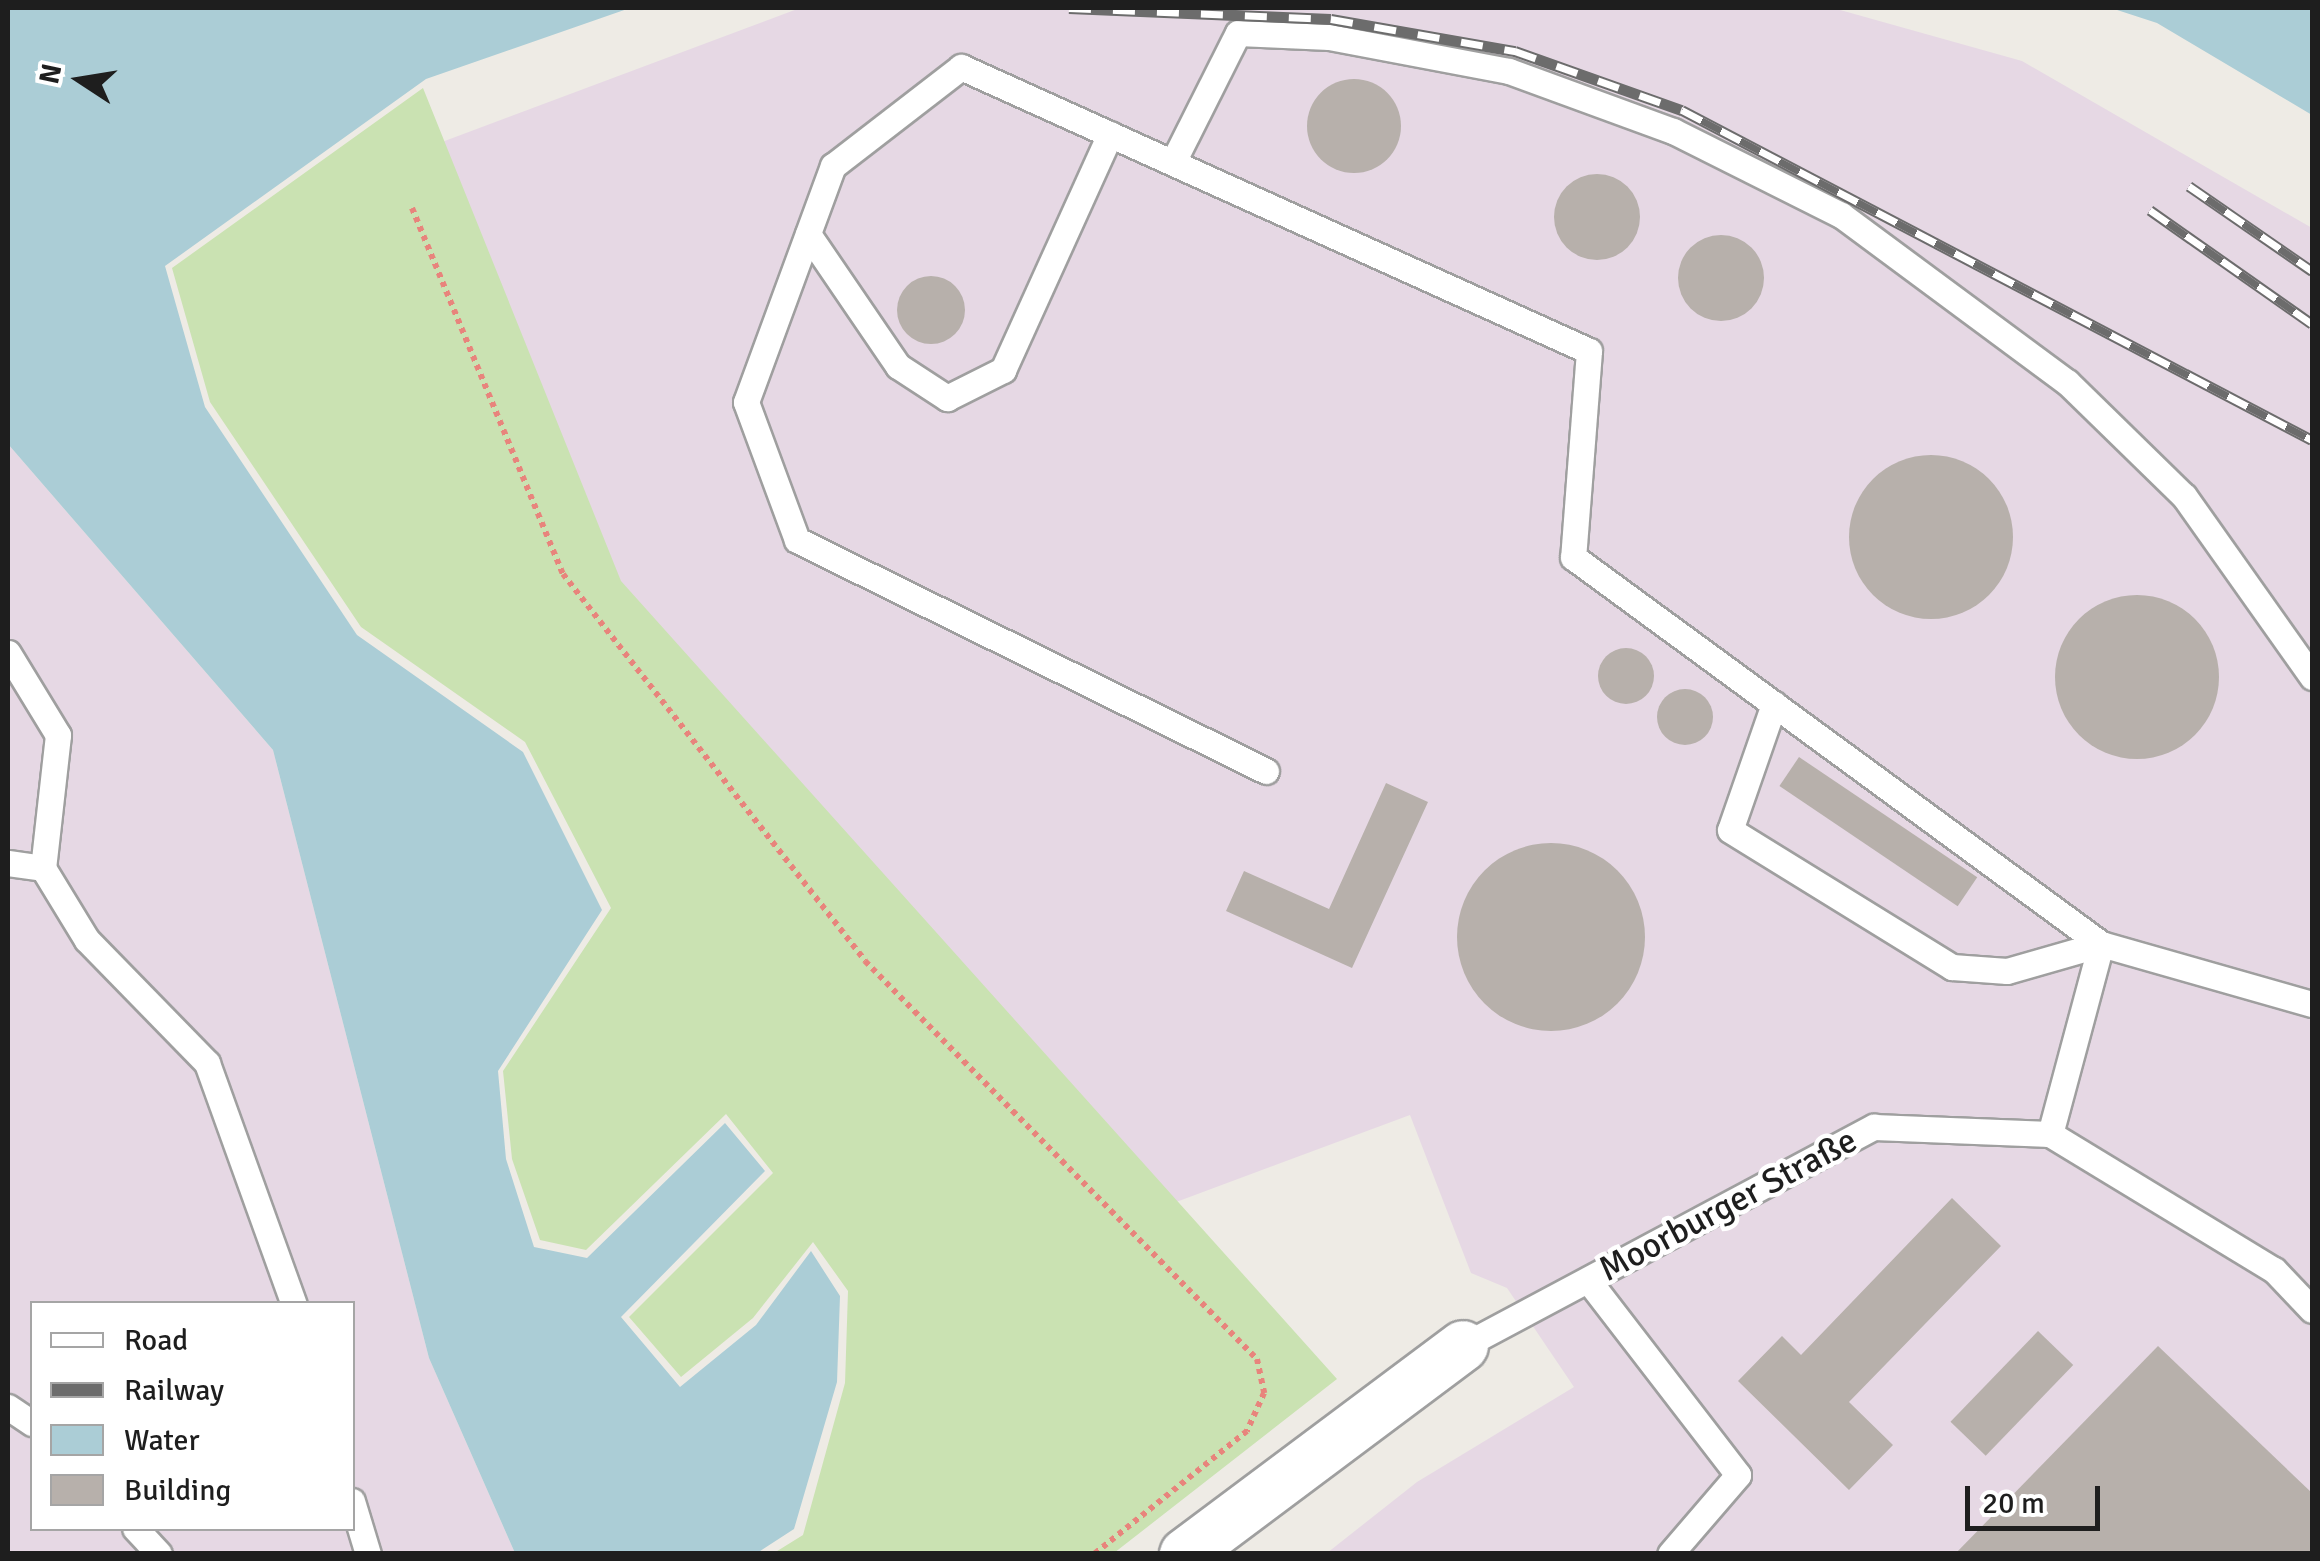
<!DOCTYPE html>
<meta charset="utf-8">
<style>
body{margin:0}
#map{position:relative;width:2320px;height:1561px;overflow:hidden;background:#eeebe5;font-family:Signika,sans-serif}
div>[style]{position:absolute}
.industrial>*{inset:0;background:#e6d8e4}
.grass>*{inset:0;background:#cae2b2}
.water>*{inset:0;background:#abcdd6}
.building>*{inset:0;background:#b7b0ab;transform-origin:0 0}
.round{border-radius:50%}
.path>*{height:6px;margin-top:-3px;transform-origin:0;background:repeating-linear-gradient(90deg,#e8847c 0 5px,transparent 0 10px)}
.roads{filter:drop-shadow(2px 0 #9f9f9f) drop-shadow(-2px 0 #9f9f9f) drop-shadow(0 2px #9f9f9f) drop-shadow(0 -2px #9f9f9f)}
.service>*{height:25px;margin:-12.5px;padding:0 12.5px;transform-origin:12.5px;border-radius:12.5px;background:#fff}
.minor>*{height:50px;margin:-25px;padding:0 25px;transform-origin:25px;border-radius:25px;background:#fff}
.rail>*{height:11px;margin-top:-5.5px;transform-origin:0;background:repeating-linear-gradient(90deg,#fff 0 22px,#6c6c6c 0 44px);box-sizing:border-box;border-block:2px solid #6c6c6c}
span{translate:-50% -50%;white-space:nowrap;text-align:center;line-height:1.15;-webkit-text-stroke:9px #fff;paint-order:stroke}
.street-label{font-size:35px;color:#1e1e1e}
.frame{position:absolute;inset:0;border:10px solid #1e1e1e;pointer-events:none}
.legend{position:absolute;left:30px;top:1301px;width:325px;height:230px;box-sizing:border-box;background:#fff;border:2px solid #a5a5a5;margin:0;padding:12px 18px;list-style:none;font-size:30px;color:#1e1e1e}
.legend li{display:flex;align-items:center;gap:20px;height:50px}
.legend b{width:50px;border:2px solid #a5a5a5}
.north{position:absolute;left:30px;top:30px;width:100px;height:100px;-webkit-text-stroke:8px #fff;paint-order:stroke;rotate:282deg;font-size:28px;font-weight:700;line-height:40px;text-align:center;color:#1e1e1e}
.north::after{content:'';display:block;margin:auto;width:35px;height:45px;background:#1e1e1e;clip-path:polygon(50% 0,100% 100%,50% 72%,0 100%)}
.scale{position:absolute;left:1965px;top:1486px;width:135px;height:45px;box-sizing:border-box;border:5px solid #1e1e1e;border-top:0;padding-left:12px;font-size:30px;line-height:35px;white-space:nowrap;color:#1e1e1e;-webkit-text-stroke:8px #fff;paint-order:stroke}
</style>
<div id="map">
<div class="industrial">
<div style="clip-path:polygon(800px 8px,1833px 8px,2022px 61px,2312px 228px,2312px 1553px,1327px 1553px,1417px 1482px,1574px 1387px,1507px 1288px,1471px 1273px,1410px 1115px,1152px 1211px,593px 554px,442px 142px)"></div>
<div style="clip-path:polygon(evenodd,8px 444px,273px 750px,429px 1358px,515px 1553px,8px 1553px,8px 444px,32px 1304px,352px 1304px,352px 1528px,32px 1528px,32px 1304px)"></div>
</div>
<div class="grass">
<div style="clip-path:polygon(423px 88px,621px 581px,1337px 1379px,1114px 1553px,774px 1553px,803px 1535px,845px 1383px,848px 1291px,813px 1242px,753px 1318px,681px 1377px,629px 1317px,773px 1173px,726px 1114px,586px 1250px,540px 1240px,512px 1159px,503px 1071px,611px 908px,525px 742px,361px 627px,210px 402px,172px 268px)"></div>
</div>
<div class="water">
<div style="clip-path:polygon(8px 8px,630px 8px,426px 79px,165px 266px,205px 407px,357px 635px,523px 752px,602px 910px,498px 1071px,506px 1159px,534px 1247px,587px 1258px,725px 1123px,765px 1171px,621px 1317px,680px 1387px,756px 1325px,811px 1251px,840px 1296px,837px 1382px,794px 1529px,757px 1553px,515px 1553px,429px 1358px,273px 750px,8px 444px)"></div>
<div style="clip-path:polygon(2111px 8px,2312px 8px,2312px 115px,2157px 23px)"></div>
</div>
<div class="building">
<div class="round" style="left:1307px;top:79px;width:94px;height:94px"></div>
<div class="round" style="left:1554px;top:174px;width:86px;height:86px"></div>
<div class="round" style="left:1678px;top:235px;width:86px;height:86px"></div>
<div class="round" style="left:897px;top:276px;width:68px;height:68px"></div>
<div class="round" style="left:1849px;top:455px;width:164px;height:164px"></div>
<div class="round" style="left:2055px;top:595px;width:164px;height:164px"></div>
<div class="round" style="left:1598px;top:648px;width:56px;height:56px"></div>
<div class="round" style="left:1657px;top:689px;width:56px;height:56px"></div>
<div style="left:1799px;top:757px;width:215px;height:35px;rotate:34deg"></div>
<div style="clip-path:polygon(1386px 783px,1428px 802px,1352px 968px,1226px 911px,1244px 871px,1329px 909px)"></div>
<div class="round" style="left:1457px;top:843px;width:188px;height:188px"></div>
<div style="clip-path:polygon(1952px 1198px,2001px 1246px,1849px 1402px,1893px 1445px,1849px 1490px,1738px 1381px,1782px 1336px,1801px 1355px)"></div>
<div style="left:2038px;top:1331px;width:49px;height:126px;rotate:44deg"></div>
<div style="clip-path:polygon(2158px 1346px,2312px 1493px,2312px 1554px,1955px 1554px)"></div>
</div>
<div class="path">
<div style="left:412px;top:208px;width:396px;rotate:67.6deg"></div>
<div style="left:563px;top:574px;width:491px;rotate:52deg"></div>
<div style="left:865px;top:961px;width:559px;rotate:45.44deg"></div>
<div style="left:1257px;top:1359px;width:35px;rotate:78deg"></div>
<div style="left:1264px;top:1393px;width:42px;rotate:114.1deg"></div>
<div style="left:1247px;top:1431px;width:196px;rotate:141.2deg"></div>
</div>
<div class="roads">
<div class="service">
<div style="left:1173px;top:162px;width:144px;rotate:-63.3deg"></div>
<div style="left:1238px;top:33px;width:91px;rotate:2.5deg"></div>
<div style="left:1329px;top:37px;width:183px;rotate:10.7deg"></div>
<div style="left:1509px;top:71px;width:175px;rotate:20.1deg"></div>
<div style="left:1673px;top:131px;width:188px;rotate:26.6deg"></div>
<div style="left:1841px;top:215px;width:281px;rotate:36.5deg"></div>
<div style="left:2067px;top:382px;width:163px;rotate:44.3deg"></div>
<div style="left:2184px;top:496px;width:222px;rotate:54.7deg"></div>
<div style="left:808px;top:234px;width:160px;rotate:55.7deg"></div>
<div style="left:898px;top:366px;width:59px;rotate:33.1deg"></div>
<div style="left:947px;top:398px;width:63px;rotate:-26.6deg"></div>
<div style="left:1003px;top:370px;width:259px;rotate:-65.6deg"></div>
<div style="left:8px;top:653px;width:96px;rotate:58.6deg"></div>
<div style="left:58px;top:735px;width:134px;rotate:96.4deg"></div>
<div style="left:43px;top:868px;width:84px;rotate:58.6deg"></div>
<div style="left:87px;top:940px;width:172px;rotate:45.7deg"></div>
<div style="left:207px;top:1063px;width:256px;rotate:70.2deg"></div>
<div style="left:1774px;top:704px;width:133px;rotate:109.2deg"></div>
<div style="left:1730px;top:830px;width:261px;rotate:31.7deg"></div>
<div style="left:1952px;top:967px;width:55px;rotate:4.2deg"></div>
<div style="left:2007px;top:971px;width:98px;rotate:-16deg"></div>
<div style="left:2101px;top:944px;width:219px;rotate:15.9deg"></div>
<div style="left:1266px;top:771px;width:523px;rotate:-153.78deg"></div>
<div style="left:797px;top:540px;width:147px;rotate:-110.3deg"></div>
<div style="left:746px;top:402px;width:252px;rotate:-69.8deg"></div>
<div style="left:833px;top:166px;width:162px;rotate:-37.7deg"></div>
<div style="left:961px;top:67px;width:689px;rotate:24.33deg"></div>
<div style="left:1589px;top:351px;width:207px;rotate:94.4deg"></div>
<div style="left:1573px;top:557px;width:655px;rotate:36.24deg"></div>
<div style="left:2101px;top:944px;width:197px;rotate:105deg"></div>
<div style="left:8px;top:863px;width:35px;rotate:8deg"></div>
<div style="left:1588px;top:1280px;width:246px;rotate:52.4deg"></div>
<div style="left:1738px;top:1475px;width:104px;rotate:130.7deg"></div>
<div style="left:1463px;top:1346px;width:466px;rotate:-28.1deg"></div>
<div style="left:1874px;top:1127px;width:176px;rotate:2.3deg"></div>
<div style="left:2050px;top:1134px;width:262px;rotate:31.3deg"></div>
<div style="left:2274px;top:1270px;width:55px;rotate:46.5deg"></div>
<div style="left:8px;top:1407px;width:29px;rotate:34deg"></div>
<div style="left:352px;top:1501px;width:55px;rotate:73.2deg"></div>
<div style="left:135px;top:1528px;width:35px;rotate:47deg"></div>
</div>
<div class="minor">
<div style="left:1185px;top:1554px;width:347px;rotate:-36.8deg"></div>
</div>
</div>
<div class="rail">
<div style="left:1069px;top:8px;width:262px;rotate:2.4deg"></div>
<div style="left:1331px;top:19px;width:187px;rotate:9.9deg"></div>
<div style="left:1515px;top:51px;width:177px;rotate:19.5deg"></div>
<div style="left:1682px;top:110px;width:711px;rotate:27.65deg"></div>
<div style="left:2189px;top:186px;width:150px;rotate:34.6deg"></div>
<div style="left:2150px;top:210px;width:198px;rotate:35.1deg"></div>
</div>
<div class="street-label">
<span style="left:1728px;top:1205px;rotate:-28deg">Moorburger Straße</span>
</div>
<div class="frame"></div>
<ul class="legend">
<li><b style="height:12px;background:#fff"></b>Road</li>
<li><b style="height:12px;background:#6c6c6c"></b>Railway</li>
<li><b style="height:28px;background:#abcdd6"></b>Water</li>
<li><b style="height:28px;background:#b7b0ab"></b>Building</li>
</ul>
<div class="north">N</div>
<div class="scale">20 m</div>
</div>
